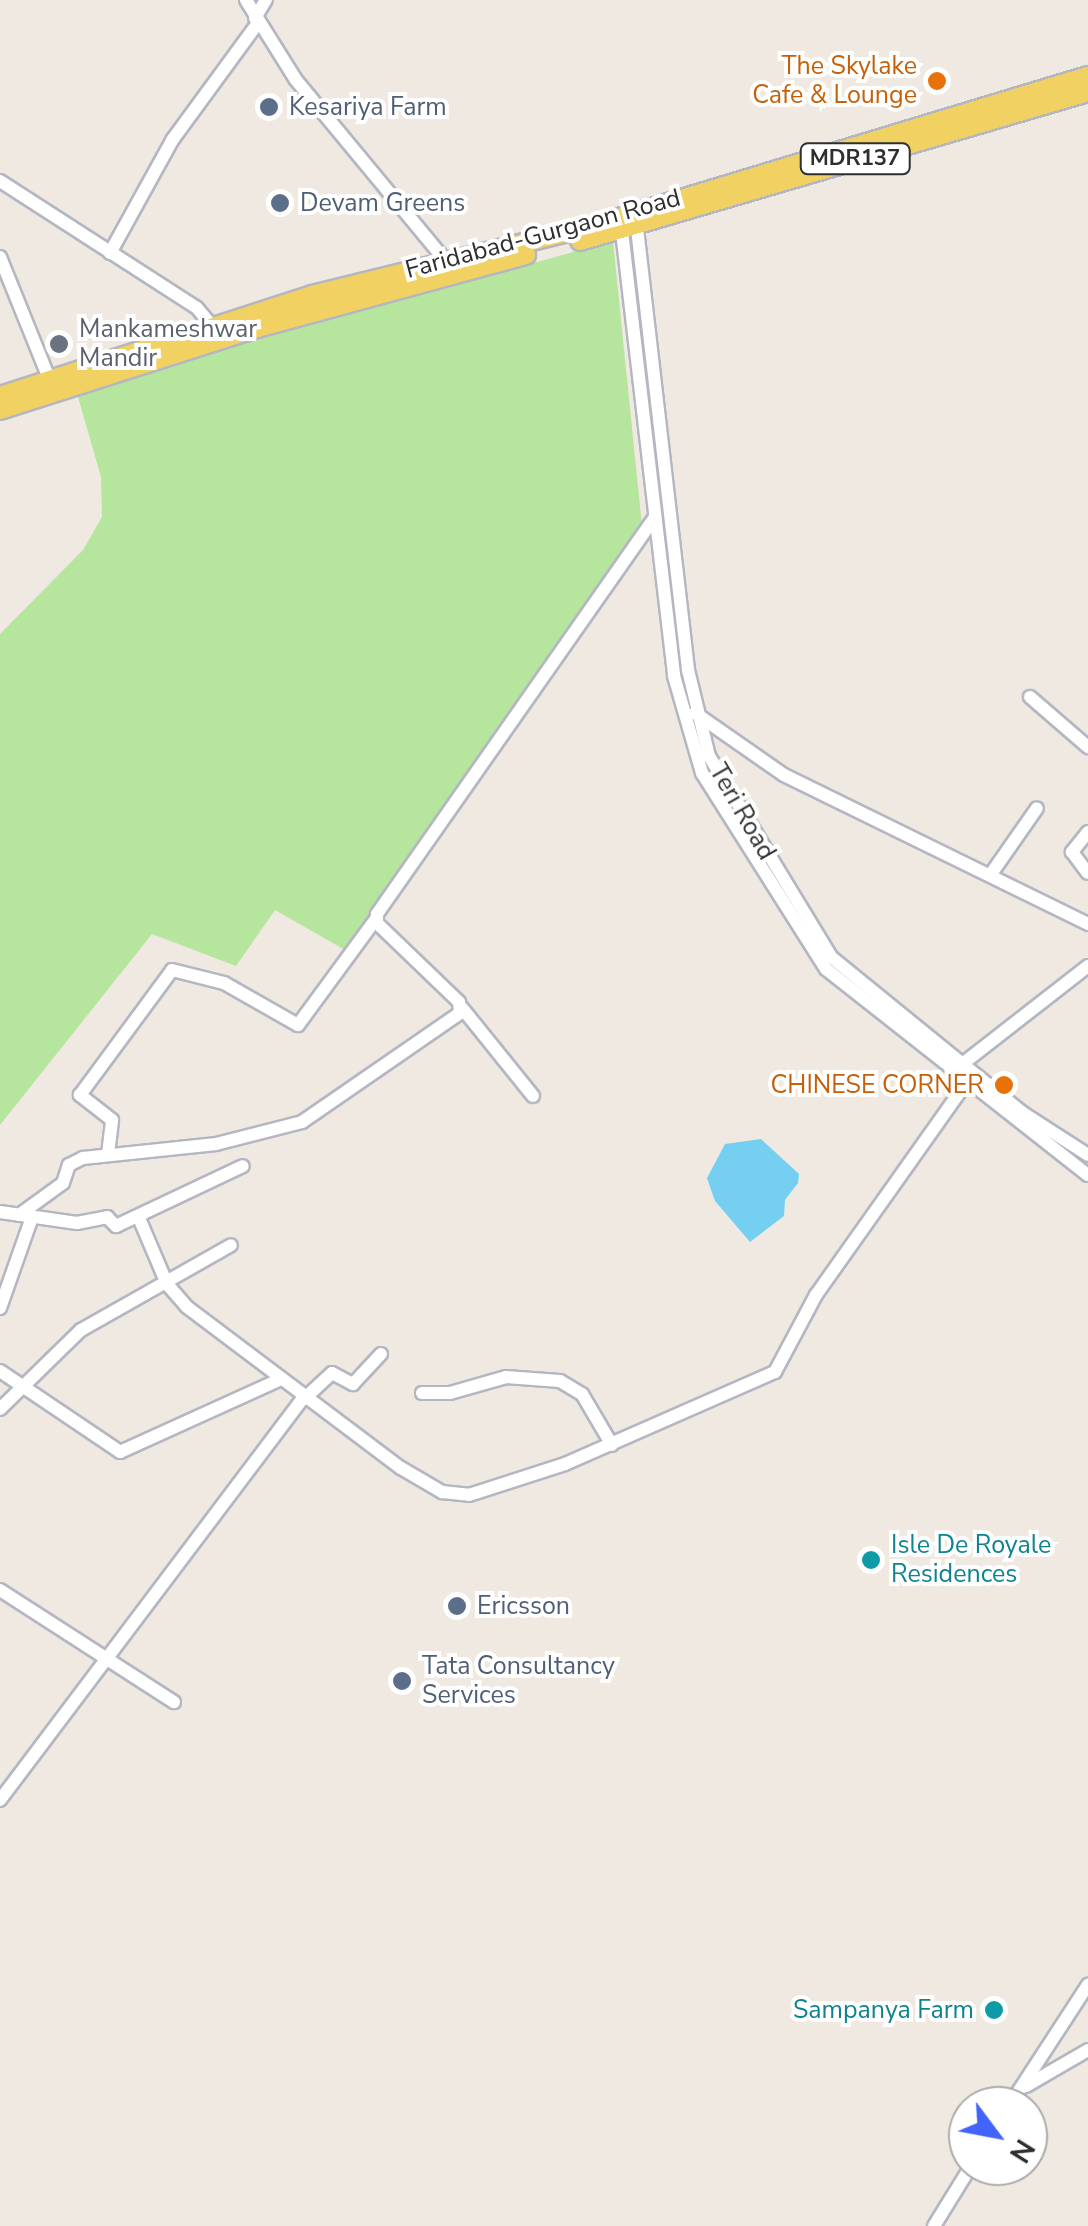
<!DOCTYPE html>
<style>
body{margin:0}
#map{position:relative;width:1088px;height:2226px;overflow:hidden;background:#efe9e1;font-family:"Nunito Sans",sans-serif}
div>[style]{position:absolute}
.green>*{inset:0;background:#b6e59e}
.water>*{inset:0;background:#75cff0}
.roads{filter:drop-shadow(2px 0 #b4b7c1) drop-shadow(-2px 0 #b4b7c1) drop-shadow(0 2px #b4b7c1) drop-shadow(0 -2px #b4b7c1)}
.minor>*{height:12px;margin:-6px;padding:0 6px;transform-origin:6px;border-radius:6px;background:#fff}
.major>*{height:18px;margin:-9px;padding:0 9px;transform-origin:9px;border-radius:9px;background:#f2d163}
.dots>*{width:28px;height:28px;translate:-50% -50%;box-sizing:border-box;border:5px solid #fff;border-radius:50%}
span{translate:-50% -50%;white-space:nowrap;text-align:center;line-height:1.15;-webkit-text-stroke:8px #fff;paint-order:stroke}
.shield-label span{padding:2px 8px;background:#fff;border:2px solid;border-radius:8px;-webkit-text-stroke-width:0}
.shield-label{font-size:22px;color:#2e2e2e;font-weight:700}
.food-label{font-size:25px;color:#c56008}
.right{translate:-100% -50%;text-align:right}
.service-label{font-size:25px;color:#4e5e75}
.left{translate:0 -50%;text-align:left}
.street-label{font-size:25px;color:#2e2e2e}
.worship-label{font-size:25px;color:#5b616d}
.culture-label{font-size:25px;color:#0d838f}
.north{position:absolute;left:948px;top:2086px;width:100px;height:100px;box-sizing:border-box;background:#fff;border:2px solid #ababab;border-radius:50%;rotate:122deg;font-size:28px;font-weight:700;line-height:40px;text-align:center;color:#2e2e2e}
.north::after{content:'';display:block;margin:auto;width:35px;height:45px;background:#4264fb;clip-path:polygon(50% 0,100% 100%,50% 72%,0 100%)}
</style>
<div id="map">
<div class="green">
<div style="clip-path:polygon(613px 241px,642px 526px,345px 950px,275px 910px,236px 966px,152px 934px,0 1125px,0 634px,83px 550px,102px 517px,101px 477px,76px 390px)"></div>
</div>
<div class="water">
<div style="clip-path:polygon(761px 1139px,799px 1174px,798px 1183px,785px 1200px,784px 1216px,750px 1242px,715px 1201px,707px 1178px,725px 1144px)"></div>
</div>
<div class="roads">
<div class="minor">
<div style="left:246px;top:0;width:94px;rotate:58deg"></div>
<div style="left:296px;top:80px;width:235px;rotate:50.4deg"></div>
<div style="left:255px;top:18px;width:21px;rotate:-59deg"></div>
<div style="left:0;top:181px;width:234px;rotate:32.8deg"></div>
<div style="left:197px;top:308px;width:25px;rotate:50deg"></div>
<div style="left:636px;top:220px;width:453px;rotate:83.4deg"></div>
<div style="left:688px;top:670px;width:89px;rotate:76.3deg"></div>
<div style="left:709px;top:756px;width:235px;rotate:58.7deg"></div>
<div style="left:831px;top:957px;width:247px;rotate:39.1deg"></div>
<div style="left:1023px;top:1113px;width:77px;rotate:32.9deg"></div>
<div style="left:621px;top:223px;width:456px;rotate:83.3deg"></div>
<div style="left:674px;top:676px;width:101px;rotate:73.9deg"></div>
<div style="left:702px;top:773px;width:232px;rotate:57.7deg"></div>
<div style="left:826px;top:969px;width:333px;rotate:38.2deg"></div>
<div style="left:110px;top:253px;width:130px;rotate:-61.1deg"></div>
<div style="left:173px;top:139px;width:144px;rotate:-53.8deg"></div>
<div style="left:0;top:257px;width:139px;rotate:68deg"></div>
<div style="left:1030px;top:697px;width:77px;rotate:40.8deg"></div>
<div style="left:695px;top:713px;width:108px;rotate:34.9deg"></div>
<div style="left:784px;top:775px;width:339px;rotate:26.1deg"></div>
<div style="left:1088px;top:832px;width:26px;rotate:129deg"></div>
<div style="left:1072px;top:852px;width:26px;rotate:53deg"></div>
<div style="left:991px;top:874px;width:80px;rotate:-55.1deg"></div>
<div style="left:462px;top:1008px;width:113px;rotate:51.1deg"></div>
<div style="left:961px;top:1065px;width:161px;rotate:-37.9deg"></div>
<div style="left:108px;top:1154px;width:34px;rotate:-83deg"></div>
<div style="left:112px;top:1120px;width:41px;rotate:-142deg"></div>
<div style="left:80px;top:1095px;width:155px;rotate:-53.6deg"></div>
<div style="left:172px;top:970px;width:54px;rotate:14deg"></div>
<div style="left:224px;top:983px;width:85px;rotate:29.6deg"></div>
<div style="left:298px;top:1025px;width:132px;rotate:-53.7deg"></div>
<div style="left:0;top:1212px;width:78px;rotate:8.1deg"></div>
<div style="left:77px;top:1223px;width:31px;rotate:-11deg"></div>
<div style="left:107px;top:1217px;width:13px;rotate:45deg"></div>
<div style="left:116px;top:1226px;width:140px;rotate:-25.3deg"></div>
<div style="left:19px;top:1215px;width:54px;rotate:-36deg"></div>
<div style="left:63px;top:1183px;width:19px;rotate:-72deg"></div>
<div style="left:69px;top:1165px;width:16px;rotate:-27deg"></div>
<div style="left:83px;top:1158px;width:134px;rotate:-6deg"></div>
<div style="left:216px;top:1144px;width:89px;rotate:-14.3deg"></div>
<div style="left:302px;top:1122px;width:192px;rotate:-34.6deg"></div>
<div style="left:460px;top:1013px;width:11px;rotate:-95deg"></div>
<div style="left:459px;top:1002px;width:114px;rotate:-136.1deg"></div>
<div style="left:377px;top:923px;width:9px;rotate:-90deg"></div>
<div style="left:377px;top:914px;width:482px;rotate:-55deg"></div>
<div style="left:139px;top:1218px;width:72px;rotate:67deg"></div>
<div style="left:167px;top:1284px;width:30px;rotate:49deg"></div>
<div style="left:187px;top:1307px;width:268px;rotate:37deg"></div>
<div style="left:401px;top:1468px;width:48px;rotate:30.3deg"></div>
<div style="left:442px;top:1492px;width:27px;rotate:6deg"></div>
<div style="left:469px;top:1495px;width:101px;rotate:-17.9deg"></div>
<div style="left:565px;top:1464px;width:229px;rotate:-23.7deg"></div>
<div style="left:775px;top:1372px;width:87px;rotate:-62deg"></div>
<div style="left:816px;top:1295px;width:260px;rotate:-54.7deg"></div>
<div style="left:0;top:1308px;width:96px;rotate:-70.6deg"></div>
<div style="left:0;top:1371px;width:145px;rotate:34deg"></div>
<div style="left:120px;top:1452px;width:175px;rotate:-24.4deg"></div>
<div style="left:422px;top:1393px;width:28px"></div>
<div style="left:450px;top:1393px;width:58px;rotate:-15.9deg"></div>
<div style="left:506px;top:1377px;width:54px;rotate:4.2deg"></div>
<div style="left:560px;top:1381px;width:26px;rotate:31deg"></div>
<div style="left:582px;top:1394px;width:59px;rotate:59.5deg"></div>
<div style="left:304px;top:1399px;width:38px;rotate:-43deg"></div>
<div style="left:332px;top:1373px;width:24px;rotate:28deg"></div>
<div style="left:353px;top:1384px;width:41px;rotate:-47deg"></div>
<div style="left:0;top:1409px;width:113px;rotate:-44.3deg"></div>
<div style="left:81px;top:1330px;width:172px;rotate:-29.5deg"></div>
<div style="left:0;top:1590px;width:207px;rotate:32.8deg"></div>
<div style="left:0;top:1800px;width:503px;rotate:-52.99deg"></div>
<div style="left:1026px;top:2086px;width:72px;rotate:-30.1deg"></div>
<div style="left:1009px;top:2106px;width:145px;rotate:-56.9deg"></div>
<div style="left:934px;top:2226px;width:70px;rotate:-58.3deg"></div>
</div>
<div class="major">
<div style="left:580px;top:241px;width:529px;rotate:-16.35deg"></div>
<div style="left:0;top:396px;width:328px;rotate:-17.9deg"></div>
<div style="left:312px;top:295px;width:288px;rotate:-13.8deg"></div>
<div style="left:592px;top:226px;width:518px;rotate:-16.83deg"></div>
<div style="left:0;top:410px;width:270px;rotate:-17.7deg"></div>
<div style="left:257px;top:328px;width:279px;rotate:-15.2deg"></div>
</div>
</div>
<div class="dots">
<div style="left:937px;top:81px;background:#e8710a"></div>
<div style="left:269px;top:107px;background:#5c6f8a"></div>
<div style="left:280px;top:203px;background:#5c6f8a"></div>
<div style="left:59px;top:344px;background:#6b7280"></div>
<div style="left:1004px;top:1085px;background:#e8710a"></div>
<div style="left:871px;top:1560px;background:#0f9aa8"></div>
<div style="left:457px;top:1606px;background:#5c6f8a"></div>
<div style="left:402px;top:1681px;background:#5c6f8a"></div>
<div style="left:994px;top:2010px;background:#0f9aa8"></div>
</div>
<div class="shield-label">
<span style="left:855px;top:159px">MDR137</span>
</div>
<div class="food-label">
<span class="right" style="left:917px;top:81px">The Skylake<br>Cafe &amp; Lounge</span>
<span class="right" style="left:984px;top:1085px">CHINESE CORNER</span>
</div>
<div class="service-label">
<span class="left" style="left:289px;top:107px">Kesariya Farm</span>
<span class="left" style="left:300px;top:203px">Devam Greens</span>
<span class="left" style="left:477px;top:1606px">Ericsson</span>
<span class="left" style="left:422px;top:1681px">Tata Consultancy<br>Services</span>
</div>
<div class="street-label">
<span style="left:543px;top:234px;rotate:-15deg">Faridabad-Gurgaon Road</span>
<span style="left:742px;top:812px;rotate:60deg">Teri Road</span>
</div>
<div class="worship-label">
<span class="left" style="left:79px;top:344px">Mankameshwar<br>Mandir</span>
</div>
<div class="culture-label">
<span class="left" style="left:891px;top:1560px">Isle De Royale<br>Residences</span>
<span class="right" style="left:974px;top:2010px">Sampanya Farm</span>
</div>
<div class="north">N</div>
</div>
